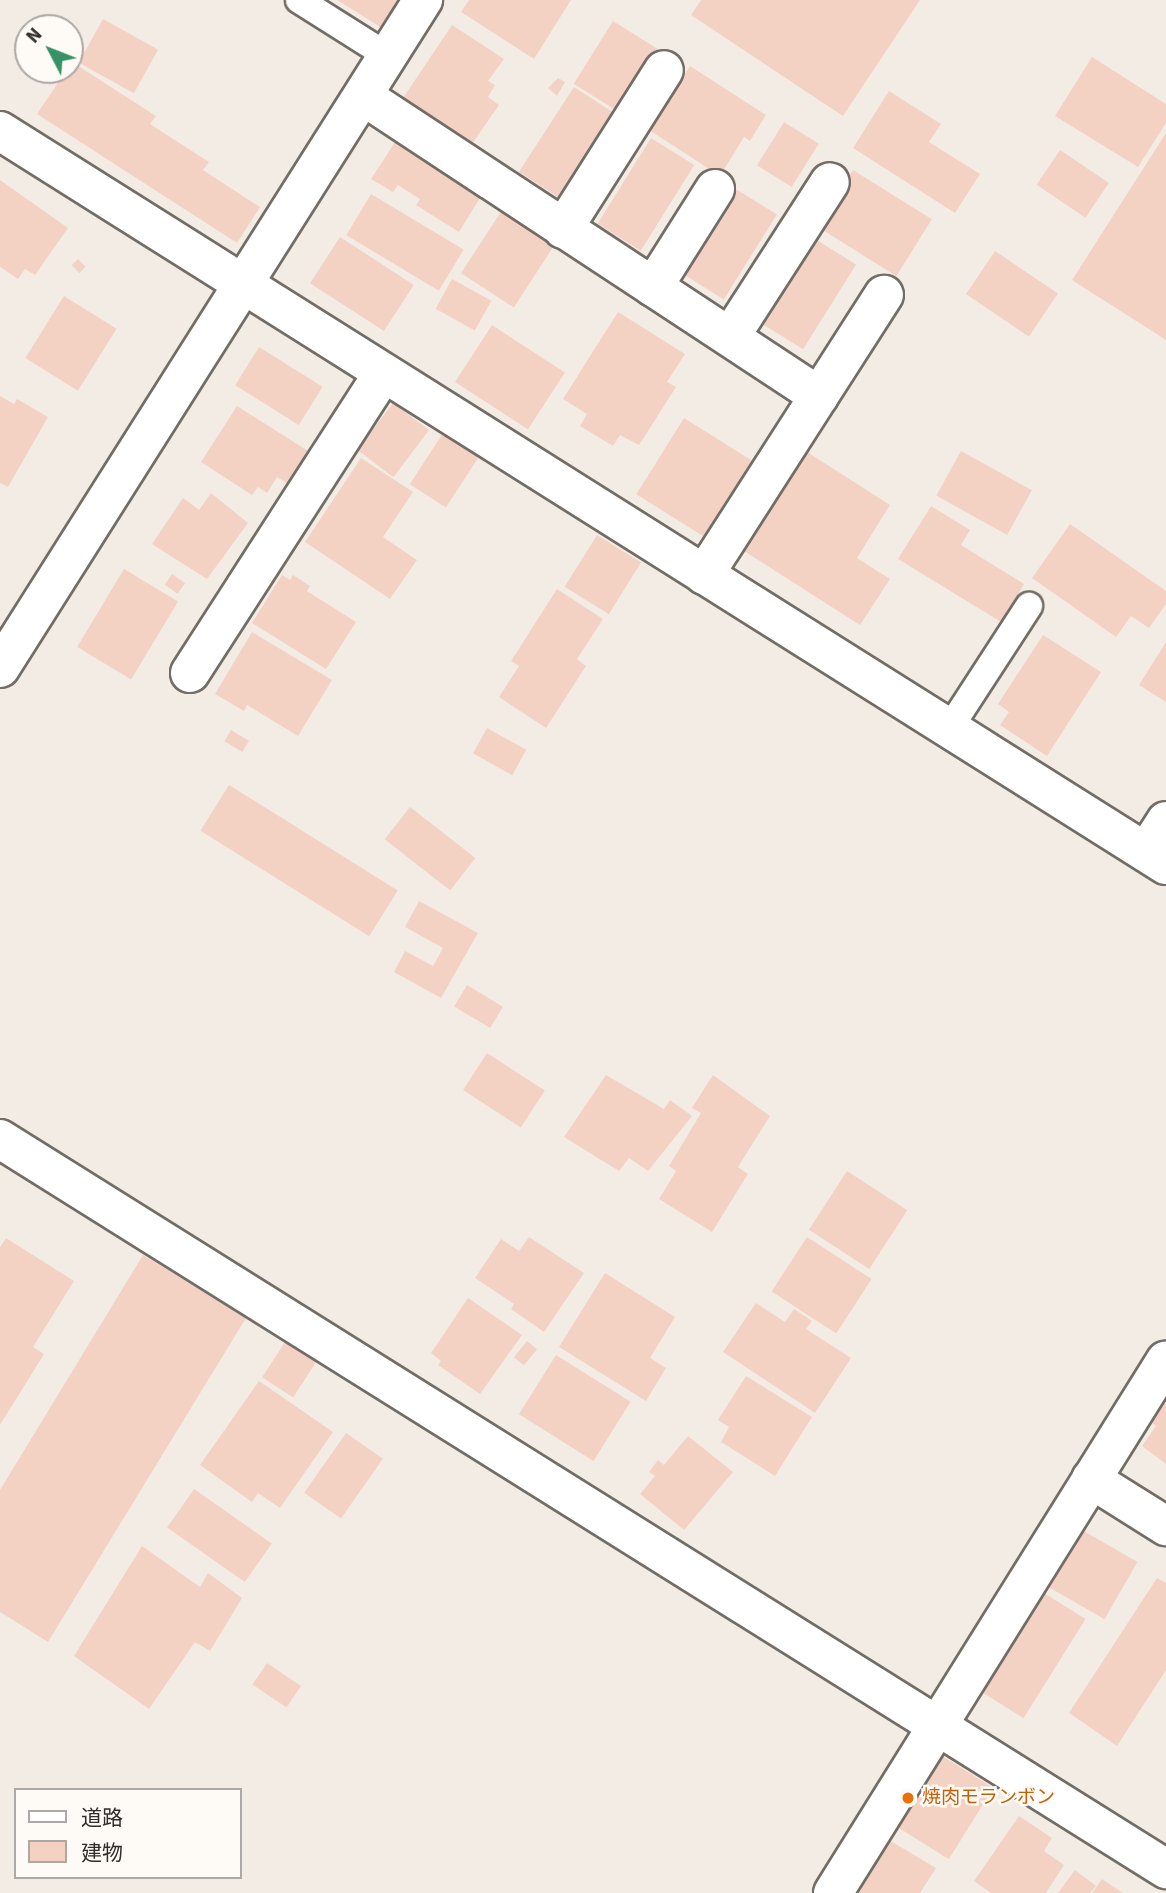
<!DOCTYPE html>
<meta charset="utf-8">
<style>
body{margin:0}
#map{position:relative;width:1166px;height:1893px;overflow:hidden;background:#f3ece5;font-family:"Source Sans 3","Noto Sans JP",sans-serif}
div>[style]{position:absolute}
.building>*{inset:0;background:#f3d2c4;transform-origin:0 0}
.roads{filter:drop-shadow(2px 0 #726d66) drop-shadow(-2px 0 #726d66) drop-shadow(0 2px #726d66) drop-shadow(0 -2px #726d66)}
.service>*{height:26px;margin:-13px;padding:0 13px;transform-origin:13px;border-radius:13px;background:#fff}
.minor>*{height:38px;margin:-19px;padding:0 19px;transform-origin:19px;border-radius:19px;background:#fff}
.dots>*{width:19px;height:19px;translate:-50% -50%;box-sizing:border-box;border:4px solid #fefaf6;border-radius:50%}
span{translate:-50% -50%;white-space:nowrap;text-align:center;line-height:1.15;-webkit-text-stroke:5px #fefaf6;paint-order:stroke}
.food-label{font-size:19px;color:#c56008}
.left{translate:0 -50%;text-align:left}
.legend{position:absolute;left:14px;top:1788px;width:228px;height:91px;box-sizing:border-box;background:#fefaf6;border:2px solid #aca8a5;margin:0;padding:9px 12px;list-style:none;font-size:21px;color:#302e2b}
.legend li{display:flex;align-items:center;gap:14px;height:35px}
.legend b{width:35px;border:2px solid #aca8a5}
.north{position:absolute;left:14px;top:14px;width:70px;height:70px;box-sizing:border-box;background:#fefaf6;border:2px solid #aca8a5;border-radius:50%;rotate:312deg;font-size:19px;font-weight:700;line-height:28px;text-align:center;color:#302e2b}
.north::after{content:'';display:block;margin:auto;width:24px;height:32px;background:#379268;clip-path:polygon(50% 0,100% 100%,50% 72%,0 100%)}
</style>
<div id="map">
<div class="building">
<div style="clip-path:polygon(337px 0,403px 0,385px 30px)"></div>
<div style="clip-path:polygon(469px 0,571px 0,534px 59px,461px 12px)"></div>
<div style="clip-path:polygon(701px 0,920px 0,843px 116px,691px 15px)"></div>
<div style="left:103px;top:19px;width:63px;height:50px;rotate:29deg"></div>
<div style="left:613px;top:21px;width:55px;height:74px;rotate:32deg"></div>
<div style="clip-path:polygon(452px 25px,504px 59px,488px 81px,495px 85px,488px 97px,499px 105px,472px 144px,403px 98px)"></div>
<div style="clip-path:polygon(1092px 57px,1166px 104px,1166px 123px,1138px 167px,1055px 116px)"></div>
<div style="clip-path:polygon(72px 62px,156px 116px,150px 124px,209px 162px,203px 170px,260px 207px,237px 243px,37px 114px)"></div>
<div style="clip-path:polygon(690px 66px,766px 115px,750px 141px,744px 137px,720px 176px,649px 130px)"></div>
<div style="clip-path:polygon(558px 78px,565px 82px,557px 96px,548px 88px)"></div>
<div style="left:574px;top:87px;width:51px;height:101px;rotate:33deg"></div>
<div style="clip-path:polygon(889px 91px,941px 124px,929px 142px,980px 174px,955px 213px,853px 148px)"></div>
<div style="left:784px;top:122px;width:41px;height:51px;rotate:32deg"></div>
<div style="clip-path:polygon(1166px 133px,1166px 340px,1072px 280px)"></div>
<div style="left:651px;top:138px;width:51px;height:101px;rotate:32deg"></div>
<div style="clip-path:polygon(397px 139px,483px 193px,459px 232px,416px 205px,420px 199px,398px 185px,393px 192px,371px 179px)"></div>
<div style="left:1060px;top:150px;width:59px;height:42px;rotate:34deg"></div>
<div style="left:853px;top:170px;width:93px;height:67px;rotate:32deg"></div>
<div style="clip-path:polygon(0 180px,68px 228px,35px 275px,25px 269px,18px 279px,0 267px)"></div>
<div style="left:731px;top:186px;width:54px;height:100px;rotate:32deg"></div>
<div style="left:371px;top:194px;width:108px;height:48px;rotate:31deg"></div>
<div style="left:504px;top:207px;width:63px;height:79px;rotate:33deg"></div>
<div style="left:340px;top:237px;width:88px;height:55px;rotate:33deg"></div>
<div style="left:812px;top:237px;width:52px;height:100px;rotate:32deg"></div>
<div style="left:995px;top:251px;width:76px;height:52px;rotate:34deg"></div>
<div style="left:78px;top:259px;width:11px;height:9px;rotate:45deg"></div>
<div style="left:452px;top:279px;width:45px;height:34px;rotate:29deg"></div>
<div style="left:64px;top:296px;width:62px;height:73px;rotate:32deg"></div>
<div style="clip-path:polygon(618px 312px,685px 354px,667px 382px,676px 387px,639px 445px,620px 435px,613px 446px,580px 426px,587px 414px,563px 399px)"></div>
<div style="left:492px;top:325px;width:87px;height:68px;rotate:33deg"></div>
<div style="left:259px;top:347px;width:75px;height:45px;rotate:32deg"></div>
<div style="clip-path:polygon(0 396px,14px 404px,17px 399px,48px 417px,8px 487px,0 483px)"></div>
<div style="left:393px;top:403px;width:45px;height:59px;rotate:37deg"></div>
<div style="clip-path:polygon(237px 406px,308px 451px,287px 483px,277px 477px,267px 493px,258px 487px,252px 495px,201px 462px)"></div>
<div style="left:684px;top:418px;width:80px;height:90px;rotate:32deg"></div>
<div style="left:443px;top:433px;width:43px;height:61px;rotate:33deg"></div>
<div style="clip-path:polygon(804px 450px,890px 505px,857px 558px,890px 579px,860px 625px,741px 549px)"></div>
<div style="left:961px;top:451px;width:81px;height:51px;rotate:29deg"></div>
<div style="clip-path:polygon(361px 458px,413px 492px,383px 537px,417px 560px,390px 599px,305px 542px)"></div>
<div style="clip-path:polygon(211px 493px,248px 523px,207px 579px,152px 544px,183px 498px,199px 510px)"></div>
<div style="clip-path:polygon(931px 506px,970px 530px,961px 545px,1024px 584px,1001px 622px,898px 559px)"></div>
<div style="clip-path:polygon(1070px 524px,1166px 591px,1166px 604px,1149px 628px,1131px 616px,1116px 637px,1032px 578px)"></div>
<div style="left:597px;top:535px;width:52px;height:61px;rotate:32deg"></div>
<div style="left:124px;top:569px;width:63px;height:91px;rotate:31deg"></div>
<div style="left:172px;top:574px;width:16px;height:13px;rotate:35deg"></div>
<div style="clip-path:polygon(282px 575px,290px 580px,293px 575px,310px 586px,307px 591px,356px 622px,326px 669px,252px 623px)"></div>
<div style="clip-path:polygon(557px 589px,603px 619px,577px 659px,586px 666px,546px 728px,499px 697px,519px 666px,511px 661px)"></div>
<div style="clip-path:polygon(252px 632px,332px 680px,298px 736px,247px 705px,244px 711px,215px 694px)"></div>
<div style="clip-path:polygon(1043px 635px,1101px 672px,1047px 756px,1000px 725px,1009px 712px,998px 704px)"></div>
<div style="clip-path:polygon(1166px 642px,1166px 702px,1139px 685px)"></div>
<div style="left:487px;top:728px;width:45px;height:29px;rotate:29deg"></div>
<div style="left:231px;top:730px;width:21px;height:13px;rotate:31deg"></div>
<div style="left:229px;top:785px;width:199px;height:54px;rotate:32deg"></div>
<div style="left:410px;top:807px;width:83px;height:41px;rotate:38deg"></div>
<div style="clip-path:polygon(419px 901px,478px 933px,441px 998px,394px 972px,405px 951px,433px 966px,443px 948px,405px 927px)"></div>
<div style="left:467px;top:985px;width:42px;height:25px;rotate:31deg"></div>
<div style="left:487px;top:1053px;width:69px;height:44px;rotate:33deg"></div>
<div style="clip-path:polygon(606px 1075px,664px 1109px,670px 1100px,692px 1116px,648px 1171px,629px 1158px,619px 1171px,564px 1137px)"></div>
<div style="clip-path:polygon(713px 1075px,770px 1116px,738px 1167px,748px 1174px,712px 1232px,659px 1199px,676px 1171px,669px 1166px,701px 1113px,692px 1108px)"></div>
<div style="left:847px;top:1171px;width:72px;height:70px;rotate:33deg"></div>
<div style="clip-path:polygon(529px 1237px,584px 1273px,544px 1332px,511px 1309px,514px 1304px,475px 1278px,501px 1239px,519px 1251px)"></div>
<div style="left:807px;top:1237px;width:77px;height:65px;rotate:33deg"></div>
<div style="clip-path:polygon(6px 1238px,74px 1281px,33px 1347px,44px 1354px,0 1425px,0 1247px)"></div>
<div style="clip-path:polygon(143px 1255px,246px 1318px,48px 1642px,0 1612px,0 1490px)"></div>
<div style="clip-path:polygon(605px 1273px,675px 1317px,650px 1358px,666px 1368px,646px 1401px,559px 1347px)"></div>
<div style="clip-path:polygon(468px 1298px,522px 1335px,480px 1394px,438px 1365px,441px 1361px,431px 1353px)"></div>
<div style="clip-path:polygon(756px 1303px,785px 1322px,794px 1309px,812px 1321px,806px 1329px,851px 1358px,815px 1413px,723px 1352px)"></div>
<div style="left:527px;top:1341px;width:13px;height:21px;rotate:39deg"></div>
<div style="left:285px;top:1342px;width:37px;height:42px;rotate:33deg"></div>
<div style="left:556px;top:1355px;width:88px;height:70px;rotate:32deg"></div>
<div style="clip-path:polygon(746px 1376px,812px 1417px,775px 1476px,721px 1442px,729px 1427px,718px 1420px)"></div>
<div style="clip-path:polygon(259px 1381px,333px 1432px,280px 1508px,258px 1493px,252px 1502px,200px 1465px)"></div>
<div style="clip-path:polygon(1166px 1391px,1166px 1464px,1142px 1446px,1156px 1426px,1146px 1418px)"></div>
<div style="left:346px;top:1433px;width:45px;height:73px;rotate:35deg"></div>
<div style="clip-path:polygon(688px 1436px,733px 1472px,684px 1530px,640px 1494px,655px 1476px,649px 1472px,658px 1460px,664px 1465px)"></div>
<div style="left:194px;top:1489px;width:95px;height:47px;rotate:35deg"></div>
<div style="left:1082px;top:1530px;width:64px;height:66px;rotate:30deg"></div>
<div style="clip-path:polygon(142px 1546px,200px 1587px,208px 1573px,242px 1598px,210px 1651px,195px 1642px,149px 1709px,74px 1656px)"></div>
<div style="clip-path:polygon(1157px 1578px,1166px 1583px,1166px 1670px,1117px 1746px,1069px 1713px)"></div>
<div style="left:1044px;top:1593px;width:49px;height:117px;rotate:32deg"></div>
<div style="left:267px;top:1663px;width:41px;height:26px;rotate:34deg"></div>
<div style="left:939px;top:1754px;width:64px;height:84px;rotate:32deg"></div>
<div style="clip-path:polygon(1019px 1816px,1052px 1838px,1044px 1851px,1064px 1865px,1046px 1893px,991px 1893px,974px 1881px)"></div>
<div style="clip-path:polygon(889px 1840px,936px 1868px,920px 1893px,857px 1893px)"></div>
<div style="clip-path:polygon(1075px 1870px,1096px 1886px,1090px 1893px,1058px 1893px)"></div>
<div style="clip-path:polygon(1102px 1879px,1123px 1893px,1092px 1893px)"></div>
</div>
<div class="roads">
<div class="service">
<div style="left:299px;top:0;width:105px;rotate:32.2deg"></div>
<div style="left:949px;top:729px;width:147px;rotate:-57deg"></div>
</div>
<div class="minor">
<div style="left:363px;top:96px;width:546px;rotate:33.34deg"></div>
<div style="left:0;top:131px;width:1378px;rotate:32.19deg"></div>
<div style="left:563px;top:229px;width:188px;rotate:-57.6deg"></div>
<div style="left:653px;top:287px;width:116px;rotate:-57.7deg"></div>
<div style="left:730px;top:337px;width:184px;rotate:-57.2deg"></div>
<div style="left:704px;top:575px;width:333px;rotate:-57.3deg"></div>
<div style="left:0;top:668px;width:791px;rotate:-57.66deg"></div>
<div style="left:190px;top:673px;width:356px;rotate:-57.2deg"></div>
<div style="left:1146px;top:852px;width:37px;rotate:-57deg"></div>
<div style="left:0;top:1139px;width:1376px;rotate:32.05deg"></div>
<div style="left:1091px;top:1479px;width:89px;rotate:32.1deg"></div>
<div style="left:833px;top:1893px;width:628px;rotate:-58deg"></div>
</div>
</div>
<div class="dots">
<div style="left:908px;top:1798px;background:#e8710a"></div>
</div>
<div class="food-label">
<span class="left" style="left:922px;top:1798px">焼肉モランボン</span>
</div>
<ul class="legend">
<li><b style="height:9px;background:#fff"></b>道路</li>
<li><b style="height:19px;background:#f3d2c4"></b>建物</li>
</ul>
<div class="north">N</div>
</div>
